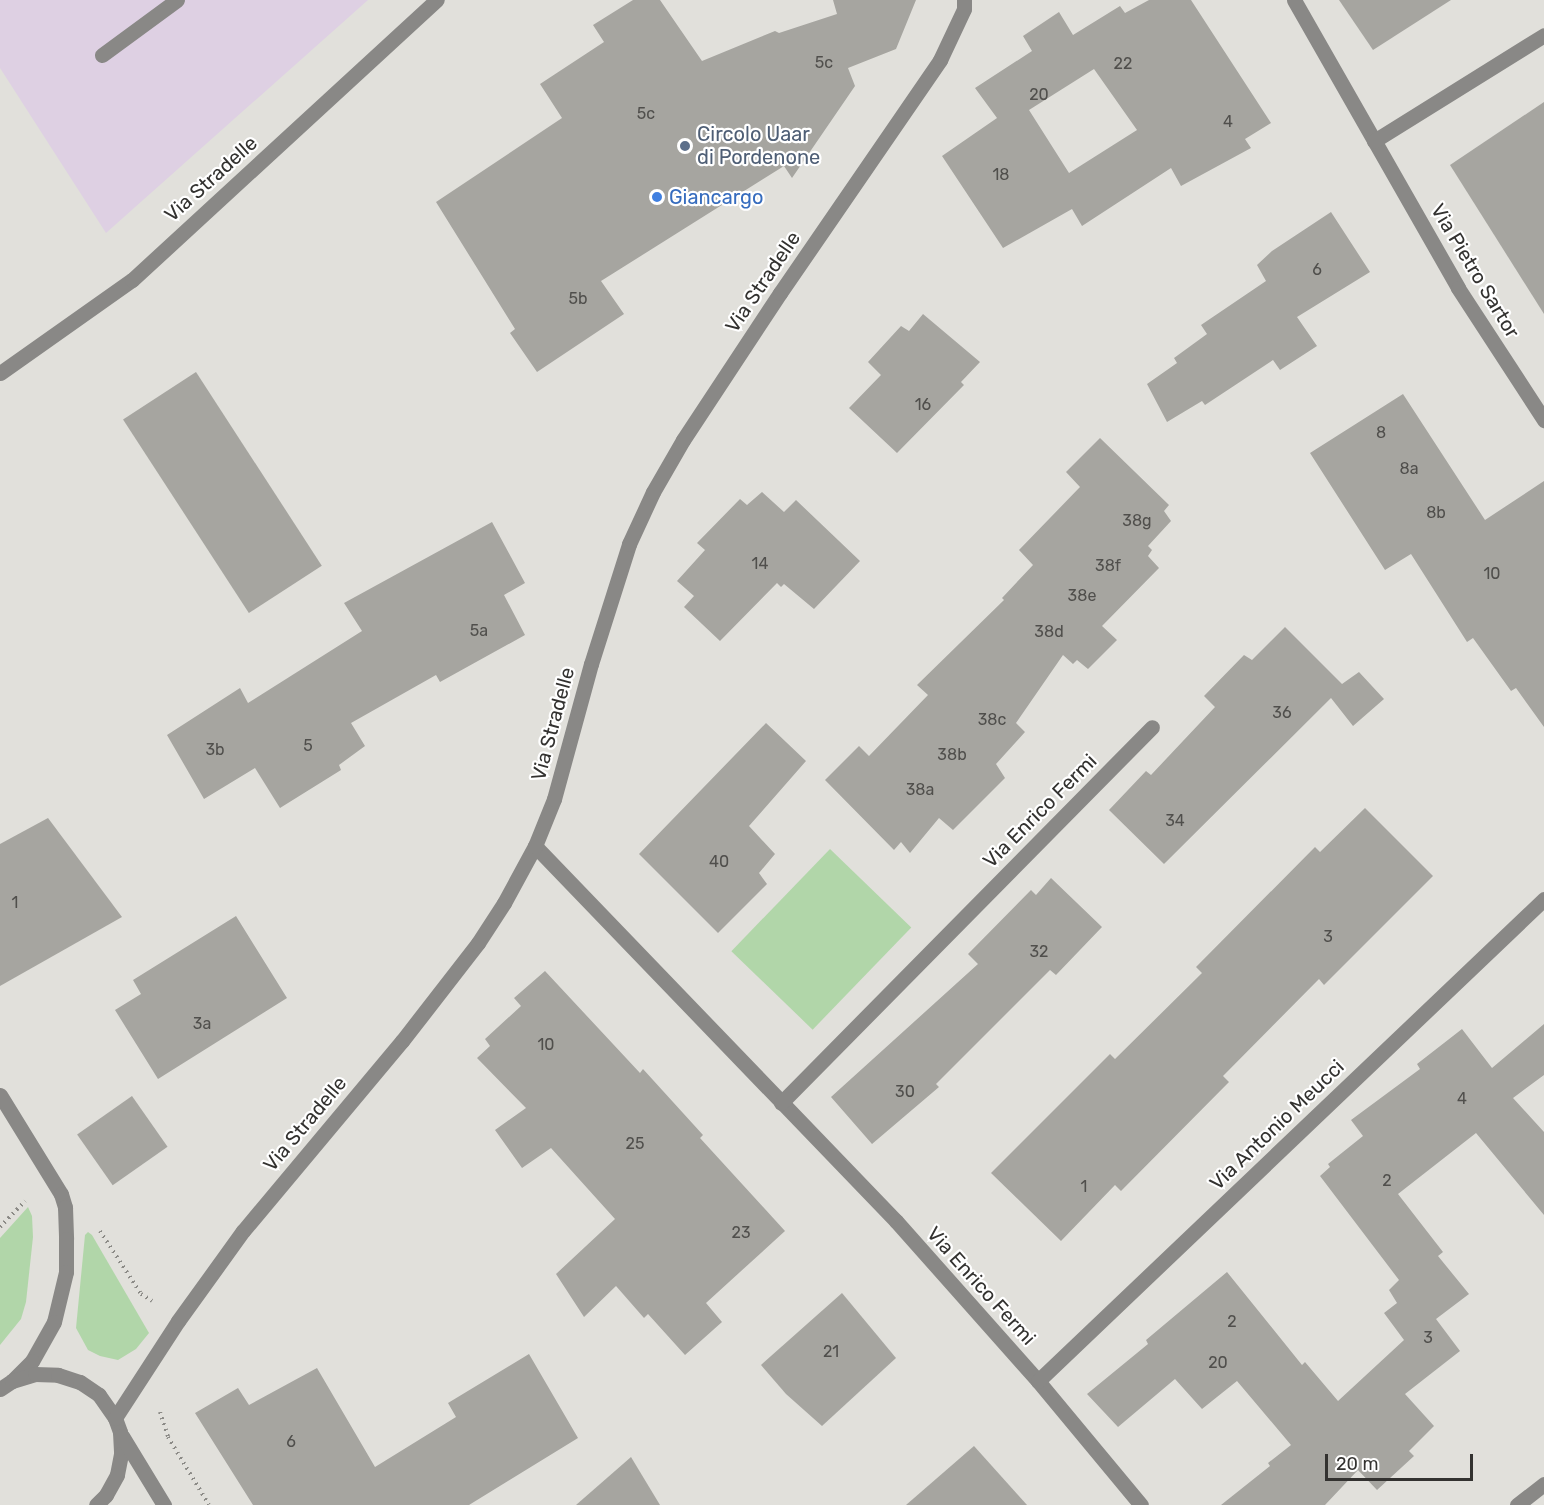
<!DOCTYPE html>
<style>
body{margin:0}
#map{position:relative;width:1544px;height:1505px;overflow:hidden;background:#e1e0db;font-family:Rubik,sans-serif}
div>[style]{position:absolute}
.industrial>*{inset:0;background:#ded0e3}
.green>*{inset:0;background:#b1d6a9;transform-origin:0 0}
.building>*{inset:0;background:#a6a5a0;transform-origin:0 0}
.path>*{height:4px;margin-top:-2px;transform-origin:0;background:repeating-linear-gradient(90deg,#8b8a86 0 1.5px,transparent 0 6px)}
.minor>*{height:15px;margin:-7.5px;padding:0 7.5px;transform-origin:7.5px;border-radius:7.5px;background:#898886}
.dots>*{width:16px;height:16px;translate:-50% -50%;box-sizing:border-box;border:3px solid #fff;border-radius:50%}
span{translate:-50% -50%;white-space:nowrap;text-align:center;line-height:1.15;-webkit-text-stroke:4.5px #fff;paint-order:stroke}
.number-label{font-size:16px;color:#504f4c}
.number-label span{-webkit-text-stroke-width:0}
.service-label{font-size:20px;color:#4e5e75}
.left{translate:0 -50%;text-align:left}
.street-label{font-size:20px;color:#333230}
.shop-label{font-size:20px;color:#366cbe}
.scale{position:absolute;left:1325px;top:1454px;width:148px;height:27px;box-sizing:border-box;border:3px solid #333230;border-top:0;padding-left:8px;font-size:18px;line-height:21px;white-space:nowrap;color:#333230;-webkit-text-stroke:4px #fff;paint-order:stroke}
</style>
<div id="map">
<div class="industrial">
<div style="clip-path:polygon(0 0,368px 0,106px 233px,0 68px)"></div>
</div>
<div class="green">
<div style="left:830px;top:849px;width:113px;height:142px;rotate:44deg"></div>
<div style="clip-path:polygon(28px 1207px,32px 1216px,33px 1237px,26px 1302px,21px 1319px,0 1345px,0 1238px)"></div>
<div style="clip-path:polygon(88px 1232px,92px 1235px,149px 1333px,136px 1349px,118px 1360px,100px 1356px,88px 1350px,76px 1328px,85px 1235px)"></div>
</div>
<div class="building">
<div style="clip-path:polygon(633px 0,660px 0,702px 61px,775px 31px,779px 33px,837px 14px,833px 0,916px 0,896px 49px,848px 68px,855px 86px,792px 178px,784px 166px,601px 281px,624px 314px,537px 372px,510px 333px,515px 329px,436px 202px,562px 118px,540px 84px,604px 42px,593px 25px)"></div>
<div style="clip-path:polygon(evenodd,1149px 0,1191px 0,1271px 123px,1245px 139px,1251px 148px,1181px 186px,1171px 168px,1082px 226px,1072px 209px,1003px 248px,942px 156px,997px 118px,975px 88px,1032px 51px,1023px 36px,1059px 12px,1073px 35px,1120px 6px,1125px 13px,1149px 0,1094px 69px,1137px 130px,1069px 173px,1029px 110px,1094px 69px)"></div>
<div style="clip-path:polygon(1339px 0,1451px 0,1373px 50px)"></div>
<div style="clip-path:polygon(1544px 102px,1544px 314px,1450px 165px)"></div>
<div style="clip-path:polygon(1331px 212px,1370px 272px,1297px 317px,1317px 346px,1280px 370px,1273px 360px,1205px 405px,1202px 401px,1167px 422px,1147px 384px,1177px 363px,1174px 358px,1207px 334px,1201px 325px,1266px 281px,1257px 265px,1272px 251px)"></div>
<div style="clip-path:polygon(923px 314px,980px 362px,961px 382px,964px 385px,897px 453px,849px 408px,881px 375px,868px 362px,901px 326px,909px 331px)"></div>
<div style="left:196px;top:372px;width:231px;height:87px;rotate:57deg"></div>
<div style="clip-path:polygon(1403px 394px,1485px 520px,1544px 481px,1544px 727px,1516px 688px,1511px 691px,1473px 638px,1467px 642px,1411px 554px,1385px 570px,1310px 453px)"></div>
<div style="clip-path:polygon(1100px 438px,1169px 505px,1164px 511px,1171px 521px,1148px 546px,1152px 550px,1148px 556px,1159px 568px,1102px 626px,1117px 640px,1088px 669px,1077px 660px,1073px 664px,1063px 655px,1016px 723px,1025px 732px,996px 764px,1005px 778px,953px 830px,939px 818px,910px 853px,901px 842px,894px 850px,825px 780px,859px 746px,869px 756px,928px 695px,917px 685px,1004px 600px,1002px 598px,1033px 565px,1019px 550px,1080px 487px,1066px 472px)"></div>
<div style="clip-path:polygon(762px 492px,784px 512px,796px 500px,860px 561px,814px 609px,784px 584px,781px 587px,777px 583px,720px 641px,684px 607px,694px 596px,677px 581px,705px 550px,697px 543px,740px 499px,747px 505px)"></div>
<div style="clip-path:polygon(492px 522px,525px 583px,504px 595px,525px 635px,440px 682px,436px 675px,351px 723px,365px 746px,339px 765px,341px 770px,280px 808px,255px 768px,204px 799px,167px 735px,240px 688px,248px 703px,362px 631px,344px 603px)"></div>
<div style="clip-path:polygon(1285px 627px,1342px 684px,1359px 672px,1384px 699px,1353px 726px,1331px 698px,1164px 864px,1109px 810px,1146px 771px,1151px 775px,1215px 707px,1204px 696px,1244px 655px,1252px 660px)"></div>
<div style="clip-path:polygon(766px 723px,806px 761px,749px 826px,775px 854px,759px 873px,767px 884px,718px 933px,639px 854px)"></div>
<div style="clip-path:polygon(1365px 808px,1433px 876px,1324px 985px,1319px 979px,1223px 1076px,1229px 1082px,1121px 1191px,1115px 1185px,1061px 1241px,991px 1173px,1110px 1054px,1115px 1059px,1202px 973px,1196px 967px,1315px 847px,1320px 852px)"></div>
<div style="clip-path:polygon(48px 818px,122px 917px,0 986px,0 844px)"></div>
<div style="clip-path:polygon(1051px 878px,1102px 927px,1056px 975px,1050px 970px,936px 1084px,939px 1087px,872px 1144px,831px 1097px,978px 964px,968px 954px,1031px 890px,1036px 895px)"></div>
<div style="clip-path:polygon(236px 916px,287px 998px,158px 1079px,115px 1010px,141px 994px,133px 980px)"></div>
<div style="clip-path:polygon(545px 971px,640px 1073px,643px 1069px,703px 1135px,700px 1138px,785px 1231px,706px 1303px,722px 1322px,685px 1355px,648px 1314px,644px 1318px,616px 1286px,584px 1317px,556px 1274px,615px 1219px,551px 1148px,522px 1168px,495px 1130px,526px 1108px,477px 1058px,490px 1046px,485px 1039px,521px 1006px,514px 998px)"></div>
<div style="clip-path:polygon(1544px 1024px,1544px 1075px,1513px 1098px,1544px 1132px,1544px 1215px,1476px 1133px,1398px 1194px,1443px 1252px,1438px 1256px,1469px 1294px,1436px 1319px,1460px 1351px,1405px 1394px,1434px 1426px,1409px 1451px,1414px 1456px,1377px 1490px,1358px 1470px,1325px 1505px,1221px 1505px,1270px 1466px,1268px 1463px,1291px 1445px,1237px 1381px,1202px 1409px,1175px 1379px,1118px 1427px,1087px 1394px,1148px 1344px,1146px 1340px,1227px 1272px,1302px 1365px,1305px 1362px,1338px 1401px,1404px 1340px,1384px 1313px,1397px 1303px,1389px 1290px,1399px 1280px,1320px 1176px,1330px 1167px,1328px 1164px,1363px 1136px,1351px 1120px,1420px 1069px,1417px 1064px,1462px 1029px,1492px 1068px)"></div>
<div style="left:132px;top:1096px;width:62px;height:67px;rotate:55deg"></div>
<div style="clip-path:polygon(842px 1293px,896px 1358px,822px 1426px,786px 1394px,761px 1365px)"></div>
<div style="clip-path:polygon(529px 1354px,578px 1438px,469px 1505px,253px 1505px,195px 1413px,238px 1388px,249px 1405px,317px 1368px,375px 1467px,456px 1417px,448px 1403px)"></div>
<div style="clip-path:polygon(974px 1446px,1027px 1505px,906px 1505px)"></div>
<div style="clip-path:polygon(631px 1457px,660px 1505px,576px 1505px)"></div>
</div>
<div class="path">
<div style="left:0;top:1227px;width:36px;rotate:-46deg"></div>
<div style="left:100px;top:1231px;width:75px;rotate:56.9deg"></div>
<div style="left:141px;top:1294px;width:13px;rotate:32deg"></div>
<div style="left:160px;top:1412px;width:26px;rotate:72deg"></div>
<div style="left:168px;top:1437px;width:79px;rotate:58.9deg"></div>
</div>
<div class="minor">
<div style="left:1294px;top:0;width:331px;rotate:60.3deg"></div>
<div style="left:1458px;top:288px;width:158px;rotate:56.9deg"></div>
<div style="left:102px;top:55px;width:93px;rotate:-36.3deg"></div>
<div style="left:1374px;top:141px;width:200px;rotate:-31.9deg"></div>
<div style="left:0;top:373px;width:161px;rotate:-35.2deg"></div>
<div style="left:132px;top:280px;width:414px;rotate:-42.6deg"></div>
<div style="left:535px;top:846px;width:521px;rotate:46.09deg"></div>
<div style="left:896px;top:1221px;width:214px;rotate:48.4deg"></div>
<div style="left:1038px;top:1381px;width:161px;rotate:50.3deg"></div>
<div style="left:0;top:1095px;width:116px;rotate:58.4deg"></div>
<div style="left:61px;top:1194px;width:14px;rotate:73deg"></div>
<div style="left:65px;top:1207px;width:32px;rotate:88deg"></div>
<div style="left:66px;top:1239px;width:33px;rotate:90deg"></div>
<div style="left:66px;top:1272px;width:51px;rotate:103.5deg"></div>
<div style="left:54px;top:1322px;width:45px;rotate:119.4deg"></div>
<div style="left:32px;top:1361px;width:28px;rotate:135deg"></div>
<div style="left:781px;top:1103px;width:528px;rotate:-45.38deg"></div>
<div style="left:1038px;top:1381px;width:699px;rotate:-43.61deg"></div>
<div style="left:0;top:1389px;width:14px;rotate:-34deg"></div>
<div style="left:12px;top:1381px;width:24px;rotate:-17deg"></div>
<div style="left:35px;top:1374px;width:23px;rotate:2deg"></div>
<div style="left:58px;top:1375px;width:23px;rotate:18deg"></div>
<div style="left:80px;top:1382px;width:23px;rotate:34deg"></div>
<div style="left:99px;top:1395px;width:28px;rotate:55deg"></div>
<div style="left:115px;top:1418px;width:15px;rotate:70deg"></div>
<div style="left:120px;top:1432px;width:22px;rotate:87deg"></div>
<div style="left:121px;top:1454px;width:21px;rotate:101deg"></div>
<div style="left:117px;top:1475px;width:23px;rotate:119deg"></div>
<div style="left:106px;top:1495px;width:14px;rotate:135deg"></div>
<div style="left:115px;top:1418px;width:116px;rotate:-57deg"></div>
<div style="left:178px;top:1321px;width:111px;rotate:-54.2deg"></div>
<div style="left:243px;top:1231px;width:248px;rotate:-50.1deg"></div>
<div style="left:402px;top:1041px;width:124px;rotate:-52.2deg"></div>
<div style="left:478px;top:943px;width:48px;rotate:-57deg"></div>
<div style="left:504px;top:903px;width:65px;rotate:-61.5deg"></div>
<div style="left:535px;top:846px;width:51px;rotate:-68deg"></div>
<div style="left:554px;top:799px;width:140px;rotate:-74.7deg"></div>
<div style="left:591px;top:664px;width:126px;rotate:-72.4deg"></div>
<div style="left:629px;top:544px;width:57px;rotate:-65.2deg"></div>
<div style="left:653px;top:492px;width:60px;rotate:-60deg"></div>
<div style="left:683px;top:440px;width:176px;rotate:-56.6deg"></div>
<div style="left:780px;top:293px;width:283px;rotate:-55.5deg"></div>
<div style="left:940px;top:60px;width:56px;rotate:-64.8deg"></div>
<div style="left:964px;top:9px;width:9px;rotate:-90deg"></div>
<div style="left:122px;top:1436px;width:81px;rotate:58.7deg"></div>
<div style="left:1517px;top:1505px;width:34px;rotate:-38deg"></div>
</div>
<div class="dots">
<div style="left:685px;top:146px;background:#5c6f8a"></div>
<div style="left:657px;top:197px;background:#3f7fe0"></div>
</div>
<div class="number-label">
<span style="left:824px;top:63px">5c</span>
<span style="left:1123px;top:64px">22</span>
<span style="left:1039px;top:95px">20</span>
<span style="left:646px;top:114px">5c</span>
<span style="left:1228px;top:122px">4</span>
<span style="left:1001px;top:175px">18</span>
<span style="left:1317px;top:270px">6</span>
<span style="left:578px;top:299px">5b</span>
<span style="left:923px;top:405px">16</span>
<span style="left:1381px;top:433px">8</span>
<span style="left:1409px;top:469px">8a</span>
<span style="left:1436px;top:513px">8b</span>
<span style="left:1137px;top:521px">38g</span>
<span style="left:760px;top:564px">14</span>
<span style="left:1108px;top:566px">38f</span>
<span style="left:1492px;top:574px">10</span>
<span style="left:1082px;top:596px">38e</span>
<span style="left:479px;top:631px">5a</span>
<span style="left:1049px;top:632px">38d</span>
<span style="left:1282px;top:713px">36</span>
<span style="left:992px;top:720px">38c</span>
<span style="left:308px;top:746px">5</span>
<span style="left:215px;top:750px">3b</span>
<span style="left:952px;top:755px">38b</span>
<span style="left:920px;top:790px">38a</span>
<span style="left:1175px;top:821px">34</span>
<span style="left:719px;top:862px">40</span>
<span style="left:15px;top:903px">1</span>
<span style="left:1328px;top:937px">3</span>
<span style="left:1039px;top:952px">32</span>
<span style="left:202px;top:1024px">3a</span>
<span style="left:546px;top:1045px">10</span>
<span style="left:905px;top:1092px">30</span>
<span style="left:1462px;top:1099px">4</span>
<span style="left:635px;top:1144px">25</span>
<span style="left:1387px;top:1181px">2</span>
<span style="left:1084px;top:1187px">1</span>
<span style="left:741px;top:1233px">23</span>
<span style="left:1232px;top:1322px">2</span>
<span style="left:1428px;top:1338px">3</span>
<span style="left:831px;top:1352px">21</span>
<span style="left:1218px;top:1363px">20</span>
<span style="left:291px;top:1442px">6</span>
</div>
<div class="service-label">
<span class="left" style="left:697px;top:146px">Circolo Uaar<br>di Pordenone</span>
</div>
<div class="street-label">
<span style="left:211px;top:179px;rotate:-42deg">Via Stradelle</span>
<span style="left:1475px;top:271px;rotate:59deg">Via Pietro Sartor</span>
<span style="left:763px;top:282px;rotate:-56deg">Via Stradelle</span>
<span style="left:553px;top:724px;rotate:-75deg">Via Stradelle</span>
<span style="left:1040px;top:811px;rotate:-45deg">Via Enrico Fermi</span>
<span style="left:305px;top:1124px;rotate:-50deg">Via Stradelle</span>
<span style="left:1277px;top:1125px;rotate:-44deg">Via Antonio Meucci</span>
<span style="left:981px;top:1286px;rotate:48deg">Via Enrico Fermi</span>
</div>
<div class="shop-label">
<span class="left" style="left:669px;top:197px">Giancargo</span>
</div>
<div class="scale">20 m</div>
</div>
